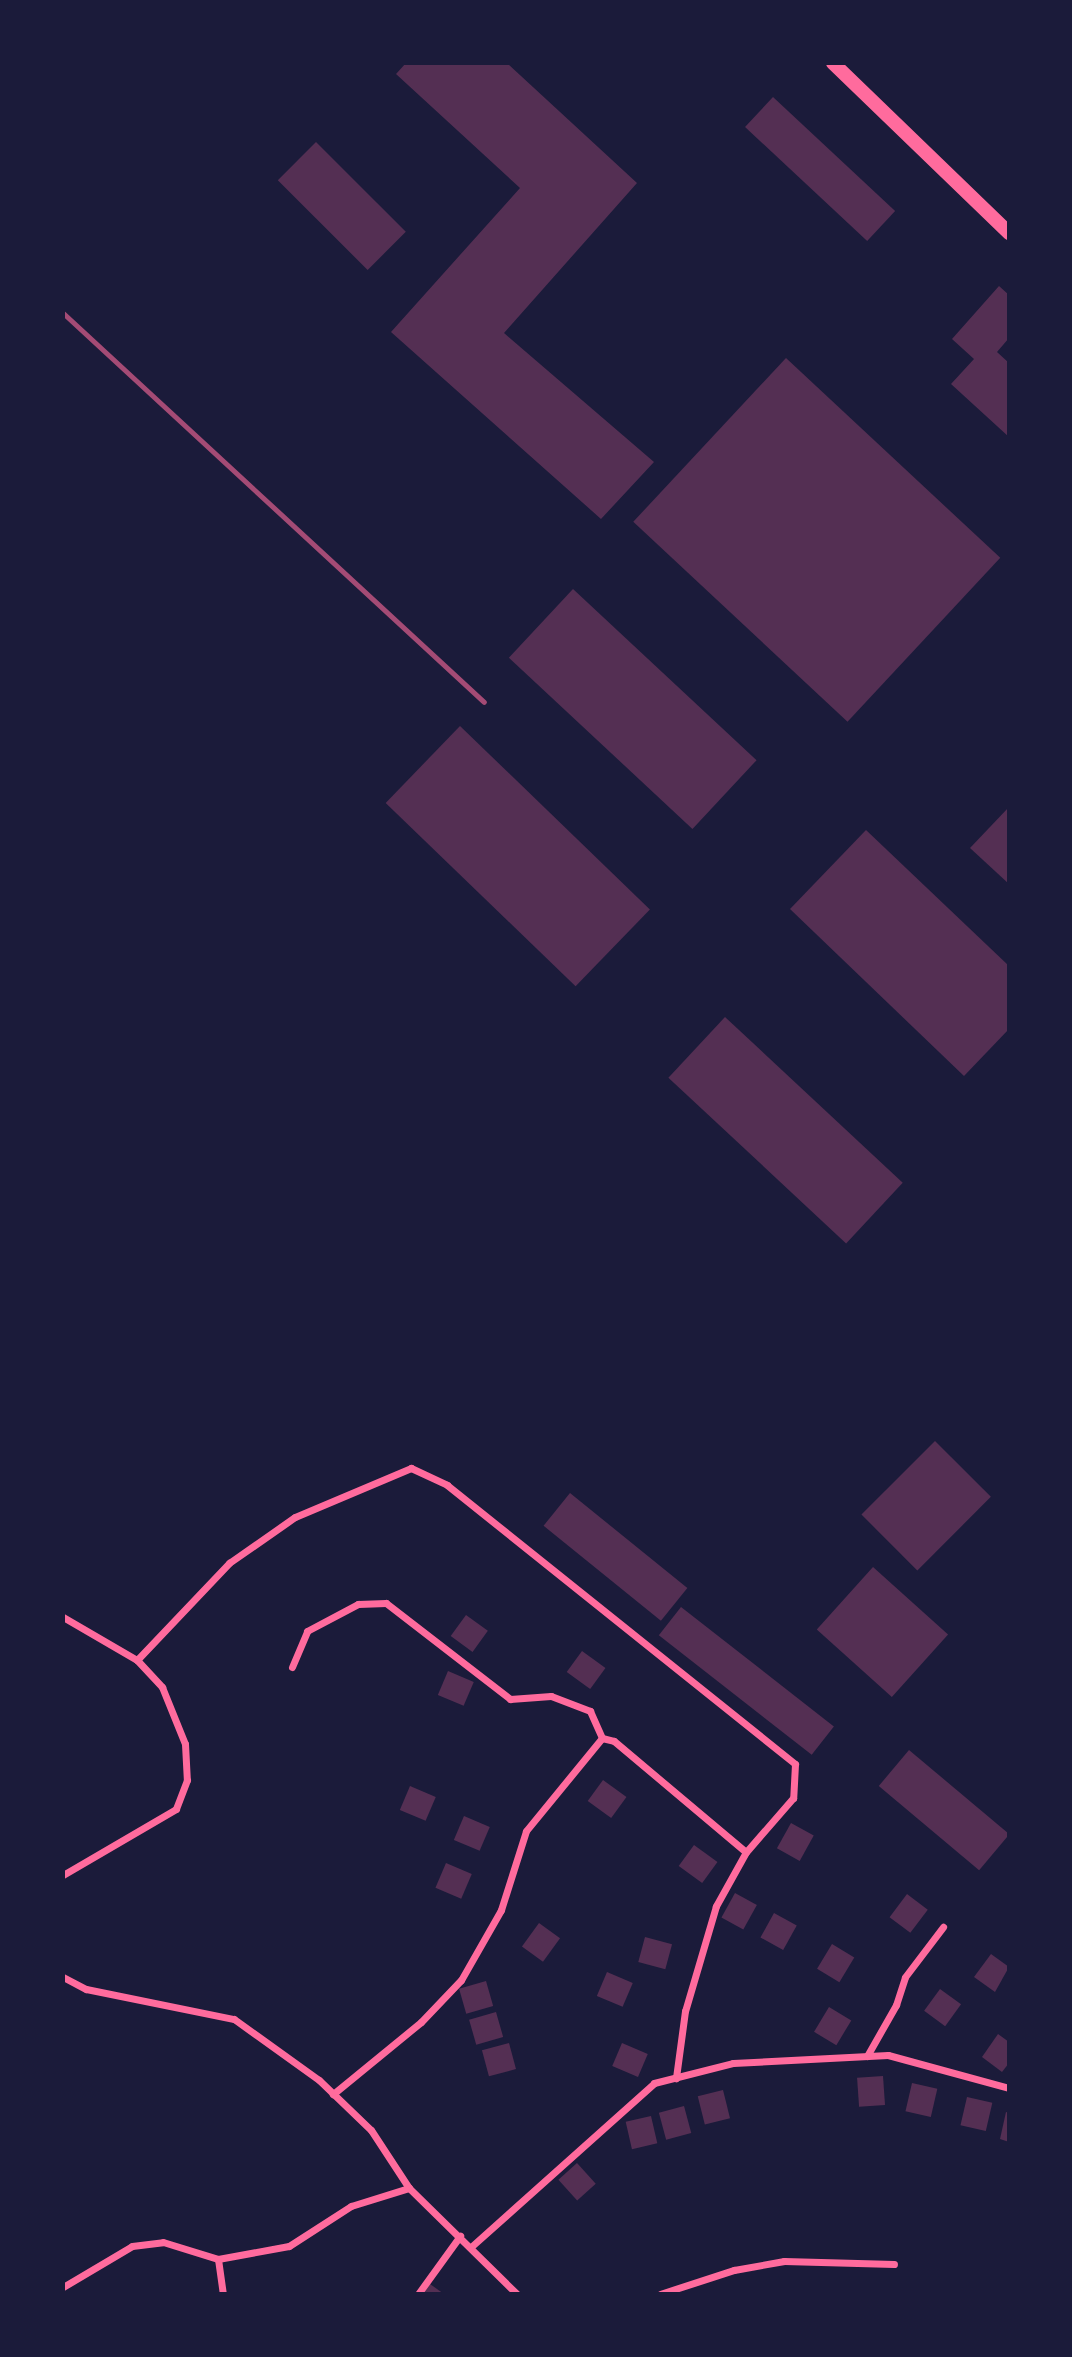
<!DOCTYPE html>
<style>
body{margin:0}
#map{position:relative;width:1072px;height:2357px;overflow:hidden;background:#1b1b3a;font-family:Ubuntu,sans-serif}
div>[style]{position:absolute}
.building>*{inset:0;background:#542f53;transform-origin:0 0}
.minor>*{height:7px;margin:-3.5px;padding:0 3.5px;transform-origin:3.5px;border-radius:3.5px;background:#ff6b9d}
.secondary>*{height:14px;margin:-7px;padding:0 7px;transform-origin:7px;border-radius:7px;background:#ff6b9d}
.rail>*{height:5px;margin:-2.5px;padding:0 2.5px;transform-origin:2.5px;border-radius:2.5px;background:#a44b75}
span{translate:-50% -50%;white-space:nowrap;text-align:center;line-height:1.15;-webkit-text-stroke:7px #1b1b3a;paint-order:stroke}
.frame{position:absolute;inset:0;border:65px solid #1b1b3a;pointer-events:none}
</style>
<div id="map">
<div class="building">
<div style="clip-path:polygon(406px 63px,507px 63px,637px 183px,504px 333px,654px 462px,601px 519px,391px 332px,520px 188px,396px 74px)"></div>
<div style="left:773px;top:97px;width:167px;height:41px;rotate:43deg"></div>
<div style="left:316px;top:142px;width:127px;height:54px;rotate:45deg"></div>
<div style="clip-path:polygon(999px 286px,1009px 295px,1009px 338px,997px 352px,1009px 363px,1009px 437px,951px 384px,974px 359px,952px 339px)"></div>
<div style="left:786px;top:358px;width:293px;height:224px;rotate:43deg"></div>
<div style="left:573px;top:589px;width:251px;height:94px;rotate:43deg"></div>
<div style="left:460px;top:726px;width:264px;height:107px;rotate:44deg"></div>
<div style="clip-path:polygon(1009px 807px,1009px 884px,970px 848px)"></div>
<div style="clip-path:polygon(866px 830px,1009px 966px,1009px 1029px,964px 1076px,790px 909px)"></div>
<div style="left:725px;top:1017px;width:243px;height:83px;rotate:43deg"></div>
<div style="left:935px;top:1441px;width:79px;height:104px;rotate:45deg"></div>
<div style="left:570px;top:1493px;width:151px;height:42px;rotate:39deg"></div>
<div style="left:873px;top:1567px;width:101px;height:84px;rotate:42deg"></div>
<div style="left:681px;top:1607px;width:194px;height:36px;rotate:38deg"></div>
<div style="left:466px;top:1615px;width:27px;height:26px;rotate:36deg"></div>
<div style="left:582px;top:1651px;width:29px;height:26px;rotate:36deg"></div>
<div style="left:448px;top:1671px;width:28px;height:26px;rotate:23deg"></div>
<div style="left:909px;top:1750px;width:131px;height:47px;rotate:40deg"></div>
<div style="left:603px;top:1780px;width:29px;height:26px;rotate:36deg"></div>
<div style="left:410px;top:1786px;width:28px;height:26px;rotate:23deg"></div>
<div style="left:464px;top:1816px;width:28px;height:26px;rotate:23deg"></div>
<div style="left:791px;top:1823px;width:26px;height:29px;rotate:29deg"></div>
<div style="left:694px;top:1845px;width:29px;height:26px;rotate:36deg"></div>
<div style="left:446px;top:1863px;width:28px;height:27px;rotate:23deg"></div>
<div style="left:735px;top:1893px;width:25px;height:28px;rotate:29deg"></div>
<div style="left:907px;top:1894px;width:26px;height:29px;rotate:37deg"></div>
<div style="left:774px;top:1913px;width:26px;height:28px;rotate:29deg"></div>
<div style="left:539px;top:1923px;width:26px;height:29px;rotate:36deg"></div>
<div style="left:645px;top:1937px;width:28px;height:26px;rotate:15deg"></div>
<div style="left:832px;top:1944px;width:26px;height:29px;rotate:31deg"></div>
<div style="clip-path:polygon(991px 1954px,1009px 1967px,995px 1992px,974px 1977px)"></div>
<div style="left:607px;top:1972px;width:28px;height:26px;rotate:23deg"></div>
<div style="left:486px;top:1981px;width:26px;height:28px;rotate:74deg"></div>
<div style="left:940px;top:1989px;width:26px;height:27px;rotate:36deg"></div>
<div style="left:829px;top:2007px;width:26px;height:29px;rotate:31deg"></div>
<div style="left:496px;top:2012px;width:26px;height:28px;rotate:74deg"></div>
<div style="clip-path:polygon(998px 2034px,1009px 2042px,1009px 2063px,1002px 2072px,982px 2057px)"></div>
<div style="left:509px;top:2043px;width:27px;height:28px;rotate:75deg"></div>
<div style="left:622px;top:2043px;width:28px;height:25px;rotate:23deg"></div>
<div style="left:883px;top:2076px;width:29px;height:26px;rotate:86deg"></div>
<div style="left:912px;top:2083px;width:26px;height:29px;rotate:13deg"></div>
<div style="left:723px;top:2090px;width:29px;height:26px;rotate:76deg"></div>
<div style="left:967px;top:2097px;width:26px;height:29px;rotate:13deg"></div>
<div style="left:684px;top:2106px;width:28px;height:26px;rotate:75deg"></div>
<div style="clip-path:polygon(1006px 2112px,1009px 2113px,1009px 2142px,1000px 2139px)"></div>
<div style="left:651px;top:2116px;width:28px;height:26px;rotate:77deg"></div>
<div style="left:577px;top:2163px;width:28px;height:25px;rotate:48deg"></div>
<div style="clip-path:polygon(430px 2284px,444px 2294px,422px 2294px)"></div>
</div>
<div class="minor">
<div style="left:63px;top:1617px;width:86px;rotate:30.2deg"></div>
<div style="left:137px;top:1660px;width:37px;rotate:47deg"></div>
<div style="left:162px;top:1687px;width:61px;rotate:68deg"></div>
<div style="left:185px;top:1744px;width:36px;rotate:87deg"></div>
<div style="left:187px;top:1780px;width:31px;rotate:111deg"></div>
<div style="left:176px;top:1809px;width:131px;rotate:149.7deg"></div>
<div style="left:137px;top:1660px;width:134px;rotate:-46.5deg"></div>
<div style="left:229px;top:1563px;width:80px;rotate:-34.9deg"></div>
<div style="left:295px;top:1517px;width:126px;rotate:-22.9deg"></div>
<div style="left:411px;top:1468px;width:40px;rotate:25deg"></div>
<div style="left:447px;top:1485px;width:446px;rotate:38.7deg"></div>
<div style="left:795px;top:1764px;width:34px;rotate:93deg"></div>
<div style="left:793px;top:1798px;width:72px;rotate:131deg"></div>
<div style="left:746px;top:1852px;width:62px;rotate:119.1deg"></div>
<div style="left:716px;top:1906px;width:109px;rotate:106.4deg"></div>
<div style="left:685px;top:2011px;width:68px;rotate:97.7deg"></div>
<div style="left:292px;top:1667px;width:39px;rotate:-67deg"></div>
<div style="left:307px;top:1631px;width:58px;rotate:-27.9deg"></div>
<div style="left:358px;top:1604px;width:28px;rotate:-2deg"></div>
<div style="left:386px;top:1603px;width:157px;rotate:37.7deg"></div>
<div style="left:510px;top:1699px;width:41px;rotate:-4.2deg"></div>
<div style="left:551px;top:1696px;width:42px;rotate:21deg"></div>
<div style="left:590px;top:1711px;width:30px;rotate:66deg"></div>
<div style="left:602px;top:1738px;width:120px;rotate:129.3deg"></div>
<div style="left:526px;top:1831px;width:83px;rotate:107.6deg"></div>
<div style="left:501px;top:1910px;width:81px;rotate:119.7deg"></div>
<div style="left:461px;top:1980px;width:58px;rotate:133.6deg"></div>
<div style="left:421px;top:2022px;width:114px;rotate:140.7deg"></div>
<div style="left:602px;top:1738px;width:12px;rotate:14deg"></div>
<div style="left:614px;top:1741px;width:172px;rotate:40.1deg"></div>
<div style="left:63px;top:1977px;width:26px;rotate:28deg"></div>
<div style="left:86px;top:1989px;width:151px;rotate:11.5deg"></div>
<div style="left:234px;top:2019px;width:105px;rotate:35.7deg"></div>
<div style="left:319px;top:2080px;width:72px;rotate:43.9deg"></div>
<div style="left:371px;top:2130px;width:69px;rotate:56.8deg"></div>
<div style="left:867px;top:2056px;width:59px;rotate:-60.4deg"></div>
<div style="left:896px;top:2005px;width:29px;rotate:-72deg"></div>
<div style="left:905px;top:1977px;width:63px;rotate:-52.8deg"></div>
<div style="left:472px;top:2246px;width:244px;rotate:-41.8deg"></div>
<div style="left:654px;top:2083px;width:81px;rotate:-14.2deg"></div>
<div style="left:733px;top:2063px;width:155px;rotate:-3deg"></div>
<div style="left:888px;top:2055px;width:125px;rotate:15.3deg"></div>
<div style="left:218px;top:2259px;width:35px;rotate:82deg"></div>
<div style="left:63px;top:2287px;width:80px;rotate:-30.7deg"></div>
<div style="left:132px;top:2246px;width:31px;rotate:-7deg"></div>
<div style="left:163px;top:2242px;width:58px;rotate:17.2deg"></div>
<div style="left:218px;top:2259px;width:72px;rotate:-10.4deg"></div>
<div style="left:289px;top:2246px;width:74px;rotate:-32.8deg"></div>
<div style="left:351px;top:2206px;width:61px;rotate:-17.2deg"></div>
<div style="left:409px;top:2188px;width:151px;rotate:44.5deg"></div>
<div style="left:418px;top:2294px;width:72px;rotate:-54.1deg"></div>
<div style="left:660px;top:2294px;width:78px;rotate:-18deg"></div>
<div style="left:734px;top:2270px;width:51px;rotate:-10.2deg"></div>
<div style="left:784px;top:2261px;width:110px;rotate:1.6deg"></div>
</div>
<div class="secondary">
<div style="left:833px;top:63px;width:245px;rotate:44deg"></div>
</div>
<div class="rail">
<div style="left:63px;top:313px;width:573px;rotate:42.74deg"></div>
</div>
<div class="frame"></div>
</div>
